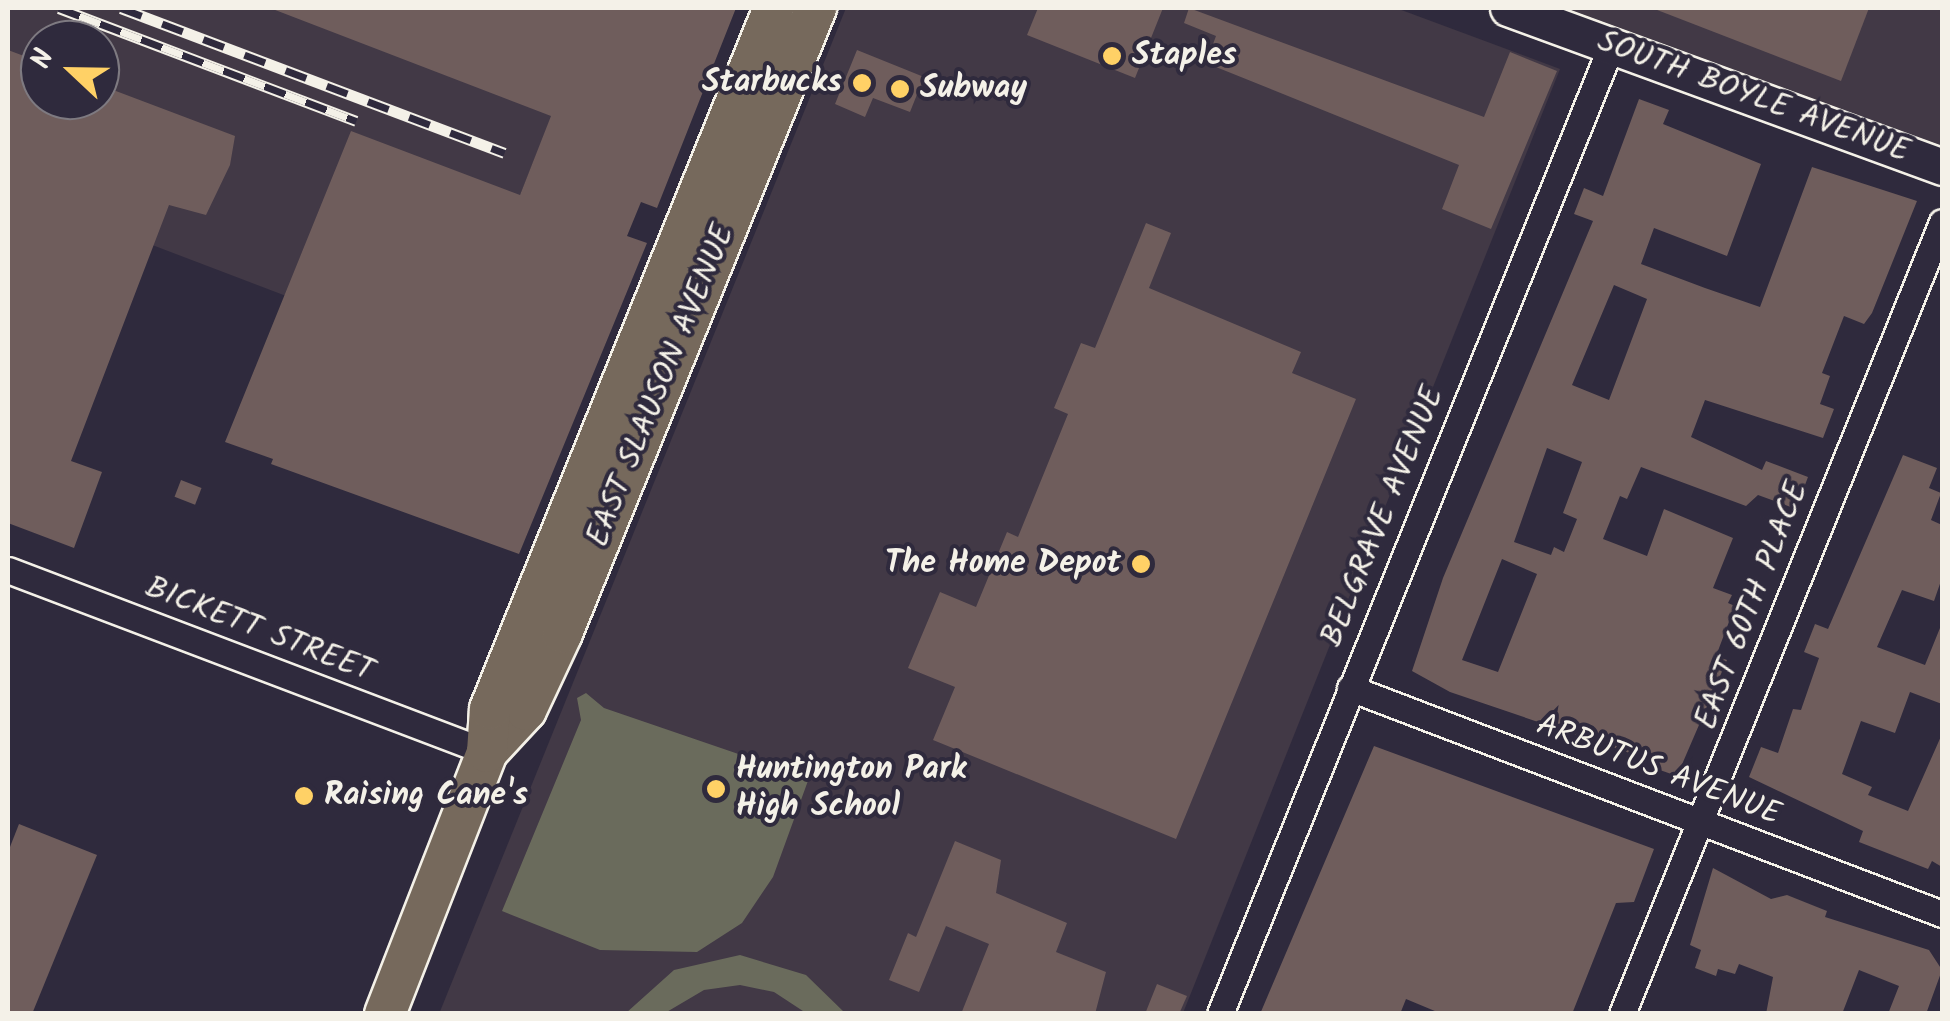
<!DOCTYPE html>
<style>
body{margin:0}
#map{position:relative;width:1950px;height:1021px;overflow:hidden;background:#2f2a3d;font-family:Kalam,sans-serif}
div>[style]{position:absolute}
.built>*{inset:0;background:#423946}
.green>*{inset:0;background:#6a6b5c}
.building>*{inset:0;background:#6f5d5c;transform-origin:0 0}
.roads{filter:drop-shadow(2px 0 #f4f1e8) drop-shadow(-2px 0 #f4f1e8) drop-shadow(0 2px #f4f1e8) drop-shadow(0 -2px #f4f1e8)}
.minor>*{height:25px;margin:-12.5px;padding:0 12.5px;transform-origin:12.5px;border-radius:12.5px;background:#2f2a3d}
.secondary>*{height:35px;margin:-17.5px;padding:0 17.5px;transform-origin:17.5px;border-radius:17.5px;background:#2f2a3d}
.primary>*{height:40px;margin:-20px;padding:0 20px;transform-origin:20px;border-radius:20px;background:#76695c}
.rail>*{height:11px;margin-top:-5.5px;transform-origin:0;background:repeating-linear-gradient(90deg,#2f2a3d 0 22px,#f4f1e8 0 44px);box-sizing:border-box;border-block:2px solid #f4f1e8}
.dots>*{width:28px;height:28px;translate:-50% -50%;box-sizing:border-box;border:5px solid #2f2a3d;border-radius:50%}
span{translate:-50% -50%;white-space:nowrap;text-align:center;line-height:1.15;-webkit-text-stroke:8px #2f2a3d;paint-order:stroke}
.poi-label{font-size:32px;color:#f4f1e8;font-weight:700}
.left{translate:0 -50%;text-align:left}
.right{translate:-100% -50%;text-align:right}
.street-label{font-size:32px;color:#f4f1e8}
.frame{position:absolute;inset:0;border:10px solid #f4f1e8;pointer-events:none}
.north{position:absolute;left:20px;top:20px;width:100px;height:100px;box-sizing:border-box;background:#2f2a3d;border:2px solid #7e7a81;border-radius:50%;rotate:292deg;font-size:28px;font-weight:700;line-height:40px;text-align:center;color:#f4f1e8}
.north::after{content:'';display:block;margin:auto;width:35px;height:45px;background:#ffd166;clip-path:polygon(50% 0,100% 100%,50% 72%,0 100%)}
</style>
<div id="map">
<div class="built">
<div style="clip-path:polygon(evenodd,8px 8px,595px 8px,454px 360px,8px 190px,8px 8px,40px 40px,100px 40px,100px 100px,40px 100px,40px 40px)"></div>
<div style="clip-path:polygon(846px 8px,1396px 8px,1560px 69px,1183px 1013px,439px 1014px)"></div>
<div style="clip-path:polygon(1516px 8px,1942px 8px,1942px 170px)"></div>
</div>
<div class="green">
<div style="clip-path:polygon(586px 693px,604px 708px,809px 778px,773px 877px,742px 923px,697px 952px,600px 950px,502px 911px,581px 720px,577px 698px)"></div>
<div style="clip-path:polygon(740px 955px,806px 975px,845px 1013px,806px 1013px,774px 992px,740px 985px,704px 990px,665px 1013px,626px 1013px,674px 970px)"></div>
</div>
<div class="building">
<div style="clip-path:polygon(270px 8px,736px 8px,657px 208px,641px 202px,627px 236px,647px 243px,519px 554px,271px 464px,273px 459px,225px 442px,351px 131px,520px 195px,551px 116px)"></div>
<div style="clip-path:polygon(1038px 8px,1163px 8px,1135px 78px,1027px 35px)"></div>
<div style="clip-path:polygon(1189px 8px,1484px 117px,1510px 52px,1557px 71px,1491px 229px,1442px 209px,1459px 165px,1206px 63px,1216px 36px,1184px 23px)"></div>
<div style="clip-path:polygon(1652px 8px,1869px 8px,1841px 81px)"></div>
<div style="clip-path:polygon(8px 50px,40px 62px,40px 100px,100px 100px,100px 85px,235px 136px,230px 165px,206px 215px,169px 205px,71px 461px,102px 472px,74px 548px,8px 523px)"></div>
<div style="clip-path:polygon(857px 50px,924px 77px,910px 112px,873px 98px,865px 117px,835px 104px)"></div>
<div style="clip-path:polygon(evenodd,1639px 99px,1669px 110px,1663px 124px,1761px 164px,1727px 256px,1654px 228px,1641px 264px,1705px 288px,1760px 307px,1812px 167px,1917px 201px,1872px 313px,1864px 324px,1844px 316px,1822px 373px,1830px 376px,1820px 404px,1834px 409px,1823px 438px,1705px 400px,1691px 437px,1762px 470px,1766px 461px,1808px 477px,1796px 509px,1758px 495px,1746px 506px,1641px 467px,1627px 499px,1620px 496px,1603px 539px,1647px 556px,1664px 509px,1733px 538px,1713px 588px,1732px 595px,1728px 603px,1735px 606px,1716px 656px,1727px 660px,1677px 776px,1657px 769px,1659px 763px,1450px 692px,1412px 671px,1443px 578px,1593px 221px,1574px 214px,1584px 188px,1603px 196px,1639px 99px,1614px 285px,1647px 299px,1609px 400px,1572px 385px,1614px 285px,1639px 99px,1547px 448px,1582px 462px,1563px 513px,1577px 519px,1564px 552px,1554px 547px,1551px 555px,1514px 542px,1547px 448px,1639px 99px,1502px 559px,1537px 574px,1498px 672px,1462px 660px,1502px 559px)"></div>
<div style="clip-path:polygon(1146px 223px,1171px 233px,1149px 288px,1301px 352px,1292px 373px,1356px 399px,1176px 839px,933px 740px,955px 687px,908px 668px,940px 592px,976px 607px,1007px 532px,1018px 537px,1068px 414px,1054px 408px,1081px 343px,1095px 348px)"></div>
<div style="clip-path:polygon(1903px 455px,1937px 468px,1929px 488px,1941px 493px,1931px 520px,1942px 525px,1942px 578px,1934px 601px,1902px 590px,1877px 647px,1925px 665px,1942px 623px,1942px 704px,1910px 692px,1895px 733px,1861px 721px,1842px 774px,1872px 787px,1868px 795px,1908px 811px,1942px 734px,1942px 867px,1932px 861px,1928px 869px,1859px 842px,1863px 831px,1749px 777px,1761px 747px,1778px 753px,1793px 709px,1801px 710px,1819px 658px,1804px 652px,1815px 624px,1828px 629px)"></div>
<div style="left:181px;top:480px;width:22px;height:18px;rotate:21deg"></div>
<div style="clip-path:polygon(1374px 746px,1654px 849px,1634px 902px,1616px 903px,1572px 1014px,1442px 1014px,1406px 999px,1400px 1014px,1260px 1014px)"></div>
<div style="clip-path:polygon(19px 824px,97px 855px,32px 1014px,8px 1014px,8px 852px)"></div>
<div style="clip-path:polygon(955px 841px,1001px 860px,996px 893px,1067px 923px,1056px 952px,1106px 972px,1095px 1014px,961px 1014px,989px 944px,946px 926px,919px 992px,889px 980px,908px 933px,916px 937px)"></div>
<div style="clip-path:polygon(1713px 868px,1771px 899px,1787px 895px,1827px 911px,1825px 917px,1929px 950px,1942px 970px,1926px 1014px,1888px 1014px,1899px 986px,1859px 970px,1842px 1014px,1766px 1014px,1773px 977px,1739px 964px,1735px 974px,1718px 969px,1716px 976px,1695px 968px,1701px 950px,1690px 945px)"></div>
<div style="clip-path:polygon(1157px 984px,1187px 996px,1179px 1014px,1145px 1014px)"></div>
</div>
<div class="roads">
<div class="minor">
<div style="left:8px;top:570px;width:512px;rotate:20.8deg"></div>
<div style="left:1350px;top:688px;width:634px;rotate:20.89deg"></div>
<div style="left:1220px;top:1014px;width:1044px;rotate:-68deg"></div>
<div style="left:1622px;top:1014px;width:854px;rotate:-68deg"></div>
</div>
<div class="secondary">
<div style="left:1508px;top:8px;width:462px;rotate:20.1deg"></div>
</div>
<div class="primary">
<div style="left:487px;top:752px;width:57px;rotate:-47.1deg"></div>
<div style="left:526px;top:710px;width:85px;rotate:-64.9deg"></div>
<div style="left:562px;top:633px;width:675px;rotate:-67.88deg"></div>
<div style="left:385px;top:1014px;width:281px;rotate:-68.7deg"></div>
<div style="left:487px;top:752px;width:43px;rotate:-86deg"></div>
<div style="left:490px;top:709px;width:756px;rotate:-67.95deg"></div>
</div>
</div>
<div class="rail">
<div style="left:59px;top:8px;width:318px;rotate:20.8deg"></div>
<div style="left:121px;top:8px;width:410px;rotate:20.7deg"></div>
</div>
<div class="dots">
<div style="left:1112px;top:56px;background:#ffd166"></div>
<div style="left:862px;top:83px;background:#ffd166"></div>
<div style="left:900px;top:89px;background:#ffd166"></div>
<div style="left:1141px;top:564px;background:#ffd166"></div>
<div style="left:716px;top:789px;background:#ffd166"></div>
<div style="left:304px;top:796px;background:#ffd166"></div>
</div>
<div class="poi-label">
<span class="left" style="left:1132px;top:56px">Staples</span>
<span class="right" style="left:842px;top:83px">Starbucks</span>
<span class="left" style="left:920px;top:89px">Subway</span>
<span class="right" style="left:1121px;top:564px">The Home Depot</span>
<span class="left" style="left:736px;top:789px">Huntington Park<br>High School</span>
<span class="left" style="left:324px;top:796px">Raising Cane's</span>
</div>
<div class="street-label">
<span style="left:1753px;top:98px;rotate:20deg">SOUTH BOYLE AVENUE</span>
<span style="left:662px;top:386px;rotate:-68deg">EAST SLAUSON AVENUE</span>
<span style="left:1384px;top:517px;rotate:-68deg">BELGRAVE AVENUE</span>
<span style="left:1753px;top:606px;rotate:-69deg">EAST 60TH PLACE</span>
<span style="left:259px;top:631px;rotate:21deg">BICKETT STREET</span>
<span style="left:1658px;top:771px;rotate:21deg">ARBUTUS AVENUE</span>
</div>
<div class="frame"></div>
<div class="north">N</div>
</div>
